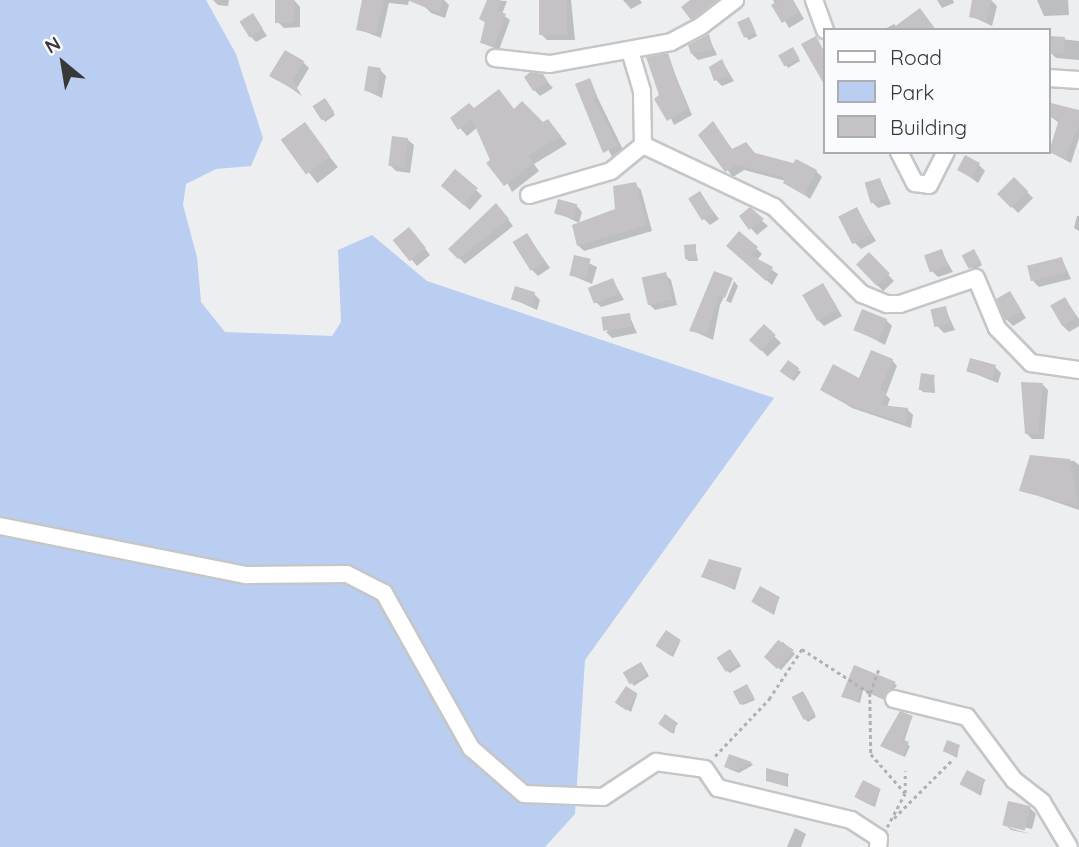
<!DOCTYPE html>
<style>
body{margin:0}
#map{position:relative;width:1079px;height:847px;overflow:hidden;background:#edeef0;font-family:Quicksand,sans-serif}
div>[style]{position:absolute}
.green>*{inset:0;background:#bacef1}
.shadow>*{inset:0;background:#0003;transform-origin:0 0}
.building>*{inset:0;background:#c4c2c4;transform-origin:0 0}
.path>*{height:2.5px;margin-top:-1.25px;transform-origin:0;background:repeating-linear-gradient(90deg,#b0b1b3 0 3.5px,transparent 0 7px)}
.roads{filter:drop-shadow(2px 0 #c5c6c8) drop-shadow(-2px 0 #c5c6c8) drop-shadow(0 2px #c5c6c8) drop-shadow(0 -2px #c5c6c8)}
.minor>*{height:16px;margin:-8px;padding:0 8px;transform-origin:8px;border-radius:8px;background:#fff}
span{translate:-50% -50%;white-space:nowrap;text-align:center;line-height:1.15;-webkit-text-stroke:6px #fafbfe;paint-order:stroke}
.legend{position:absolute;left:823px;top:28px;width:228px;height:126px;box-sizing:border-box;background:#fafbfe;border:2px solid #acadaf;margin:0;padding:9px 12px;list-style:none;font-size:21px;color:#383839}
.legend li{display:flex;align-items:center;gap:14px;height:35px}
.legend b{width:35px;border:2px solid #acadaf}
.north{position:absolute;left:28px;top:28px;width:70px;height:70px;-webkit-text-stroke:5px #fafbfe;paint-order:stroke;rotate:330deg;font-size:19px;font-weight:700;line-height:28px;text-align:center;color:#383839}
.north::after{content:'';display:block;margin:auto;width:24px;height:32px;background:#383839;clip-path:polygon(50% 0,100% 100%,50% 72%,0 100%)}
</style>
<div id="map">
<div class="green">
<div style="clip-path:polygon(0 0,206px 0,236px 54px,263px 138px,251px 166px,216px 169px,186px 184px,183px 205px,197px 257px,201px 302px,225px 332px,332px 336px,341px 322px,338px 250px,372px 235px,427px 281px,774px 398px,585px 660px,575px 814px,545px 847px,0 847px)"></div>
</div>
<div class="shadow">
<div style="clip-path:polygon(213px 0,229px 0,228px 6px,218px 5px)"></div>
<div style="clip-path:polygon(294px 0,300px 7px,300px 27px,284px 28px,278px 22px)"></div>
<div style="clip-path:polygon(343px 0,409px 0,408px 5px,389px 3px,381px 38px,358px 29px,364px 0)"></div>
<div style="clip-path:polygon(427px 0,444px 0,449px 5px,445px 18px,431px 13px,425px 7px)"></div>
<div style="clip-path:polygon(489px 0,507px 1px,502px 14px,510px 20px,499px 50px,482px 43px,487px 24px,481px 19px)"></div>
<div style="clip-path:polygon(541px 0,571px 0,575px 40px,547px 40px,541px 34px)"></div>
<div style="clip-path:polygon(623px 0,640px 0,642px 3px,631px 9px)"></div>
<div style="clip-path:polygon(693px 0,714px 0,721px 8px,698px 24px,692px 18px)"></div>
<div style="clip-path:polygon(773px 0,793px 0,804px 19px,789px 28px)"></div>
<div style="clip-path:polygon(937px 0,953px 0,954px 3px,942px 8px)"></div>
<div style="clip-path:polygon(974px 0,991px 0,997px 6px,992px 26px,971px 16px)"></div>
<div style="clip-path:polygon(1037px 0,1068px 0,1069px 15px,1044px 16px)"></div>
<div style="clip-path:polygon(253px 15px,267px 36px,256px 42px,250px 36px)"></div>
<div style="clip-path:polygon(751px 22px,757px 36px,749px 40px,746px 37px)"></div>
<div style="clip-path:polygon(894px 24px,897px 27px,935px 30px,883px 30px)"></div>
<div style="clip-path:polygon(708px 36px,717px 55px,698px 60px,692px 54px)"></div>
<div style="clip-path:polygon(1051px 38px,1079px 41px,1079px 60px,1056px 58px,1050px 52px)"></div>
<div style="clip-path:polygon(795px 52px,800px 61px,788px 68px,786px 65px)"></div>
<div style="clip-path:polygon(667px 55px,692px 115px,674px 125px,661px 96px)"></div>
<div style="clip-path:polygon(722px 61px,734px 81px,722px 86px,716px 80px)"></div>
<div style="clip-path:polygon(303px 62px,309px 68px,297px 88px,302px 96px,272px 75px)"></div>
<div style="clip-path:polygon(380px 70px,386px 76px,382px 98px,365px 90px)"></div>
<div style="clip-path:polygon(542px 76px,553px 88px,540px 96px,534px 90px)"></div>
<div style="left:589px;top:80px;width:79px;height:13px;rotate:64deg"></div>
<div style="clip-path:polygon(327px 103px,335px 115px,325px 122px,315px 107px)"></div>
<div style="clip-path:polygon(474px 110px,515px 110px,543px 124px,548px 121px,567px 144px,534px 164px,539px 171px,512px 192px,478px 127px,467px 136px,460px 128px)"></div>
<div style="clip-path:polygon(1079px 111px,1079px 138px,1071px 163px,1050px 152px,1059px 123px,1050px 116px)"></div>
<div style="clip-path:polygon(713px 123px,733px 151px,816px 171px,822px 177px,810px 199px,786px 181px,744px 170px,733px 177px,700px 135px)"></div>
<div style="left:304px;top:124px;width:55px;height:26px;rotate:52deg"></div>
<div style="clip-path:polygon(407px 139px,414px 145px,410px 173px,396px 171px,390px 165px)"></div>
<div style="clip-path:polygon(979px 165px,985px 171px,978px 183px,959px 169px)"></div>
<div style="clip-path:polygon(880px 179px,891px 204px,878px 208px,872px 202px)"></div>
<div style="left:1014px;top:179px;width:27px;height:21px;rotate:45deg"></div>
<div style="clip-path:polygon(635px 184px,641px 190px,652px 231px,584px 251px,578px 245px,617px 210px)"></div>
<div style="clip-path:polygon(476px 190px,482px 196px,470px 210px,449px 192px)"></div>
<div style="clip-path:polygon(699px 193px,719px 219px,710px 225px,704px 219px)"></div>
<div style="clip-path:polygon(576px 205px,582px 212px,579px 223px,556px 212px)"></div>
<div style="clip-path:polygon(750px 210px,768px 226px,757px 235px,741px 217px)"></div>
<div style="clip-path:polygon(857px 210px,876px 241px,861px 249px,855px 243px)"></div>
<div style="clip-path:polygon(502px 211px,513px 226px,465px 264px,450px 249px)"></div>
<div style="clip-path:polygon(1077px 216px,1079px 216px,1079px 231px,1074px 228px)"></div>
<div style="clip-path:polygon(415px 235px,430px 255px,417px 266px,395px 240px)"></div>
<div style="clip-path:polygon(527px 235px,550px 268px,538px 276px,532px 270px)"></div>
<div style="clip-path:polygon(695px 246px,698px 261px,689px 261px,686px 259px)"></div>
<div style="clip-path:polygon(756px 248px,762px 254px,757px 260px,778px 274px,772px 285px,734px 252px)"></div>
<div style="clip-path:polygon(941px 251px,953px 272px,938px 277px,932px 271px)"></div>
<div style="clip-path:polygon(976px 254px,982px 265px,974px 270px,971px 268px)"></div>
<div style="left:869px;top:255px;width:36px;height:15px;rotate:46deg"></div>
<div style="clip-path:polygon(576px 257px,597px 267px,592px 284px,571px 275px)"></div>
<div style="clip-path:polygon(1062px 259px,1071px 279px,1039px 287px,1033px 281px)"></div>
<div style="clip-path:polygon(715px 273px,732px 280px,720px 305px,713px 340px,691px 330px)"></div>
<div style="clip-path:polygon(665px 274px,671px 280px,677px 305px,655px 310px,649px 304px)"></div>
<div style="clip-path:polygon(613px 280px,624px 300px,601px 307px,595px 301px)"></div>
<div style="clip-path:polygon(734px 281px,738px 286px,731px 303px,726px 301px)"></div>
<div style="clip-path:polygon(823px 285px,842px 316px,824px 326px,818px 320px)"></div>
<div style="clip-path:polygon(1010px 293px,1026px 318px,1013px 326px,1007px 320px)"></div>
<div style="clip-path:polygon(534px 294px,540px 300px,537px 310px,513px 299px)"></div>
<div style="clip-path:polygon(1065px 299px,1079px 319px,1079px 326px,1069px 332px,1063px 326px)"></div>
<div style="clip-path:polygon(945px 308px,955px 330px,944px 333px,938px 327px)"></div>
<div style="clip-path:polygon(629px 315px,637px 333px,612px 338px,606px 332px)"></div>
<div style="clip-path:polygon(886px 320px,892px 326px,885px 345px,855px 329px)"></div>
<div style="left:764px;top:326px;width:24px;height:19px;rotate:45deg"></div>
<div style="clip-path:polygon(892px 360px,897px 366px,886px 395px,890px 399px,887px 407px,907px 409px,913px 415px,911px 428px,852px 408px,822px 389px,860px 381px)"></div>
<div style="clip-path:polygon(788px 362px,801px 372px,794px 381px,784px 374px)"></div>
<div style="clip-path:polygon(995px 367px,1001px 373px,998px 383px,968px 371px)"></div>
<div style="clip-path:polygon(934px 377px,935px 393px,923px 392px,920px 389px)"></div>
<div style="clip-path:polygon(1042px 384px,1048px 390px,1044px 439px,1032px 439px,1026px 433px)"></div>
<div style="clip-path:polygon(1031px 457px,1074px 461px,1079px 465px,1079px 510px,1021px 490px)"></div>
<div style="clip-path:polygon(741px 570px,735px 590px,703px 576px)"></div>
<div style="clip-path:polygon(779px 598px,774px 615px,755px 604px)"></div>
<div style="clip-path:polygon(680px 642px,673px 657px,660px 648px)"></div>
<div style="clip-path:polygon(783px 642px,795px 654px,781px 670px,766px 657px)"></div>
<div style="clip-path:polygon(733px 654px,741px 666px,730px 673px,727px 671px)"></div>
<div style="clip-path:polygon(643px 667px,649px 676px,634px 686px,632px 683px)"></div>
<div style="clip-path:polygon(855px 667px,897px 685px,887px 701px,863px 690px,860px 703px,843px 697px)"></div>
<div style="clip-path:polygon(747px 686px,755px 700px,743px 705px,740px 703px)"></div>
<div style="clip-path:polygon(637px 695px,631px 712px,620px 705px)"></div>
<div style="clip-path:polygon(805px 695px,816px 717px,808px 722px,805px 719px)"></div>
<div style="clip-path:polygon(912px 717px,904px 742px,910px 746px,905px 757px,885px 748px)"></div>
<div style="clip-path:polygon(676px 725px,674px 734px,663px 727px)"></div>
<div style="clip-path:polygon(959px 747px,957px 758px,944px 751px)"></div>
<div style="clip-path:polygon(730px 756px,751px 763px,753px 765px,739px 773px,729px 769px)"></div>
<div style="clip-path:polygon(788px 775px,788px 787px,768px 780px)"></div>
<div style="clip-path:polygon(984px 782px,981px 796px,962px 784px)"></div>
<div style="clip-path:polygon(880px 790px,875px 807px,859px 799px)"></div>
<div style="clip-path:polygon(1030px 808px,1036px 814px,1032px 829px,1010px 824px,1010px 828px,1031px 834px,1011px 830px,1005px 824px)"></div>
<div style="clip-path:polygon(795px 828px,806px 834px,801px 847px,787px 847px)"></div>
</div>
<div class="building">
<div style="left:275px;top:0;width:19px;height:23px"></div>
<div style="clip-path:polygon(362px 0,384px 0,376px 34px,356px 30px)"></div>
<div style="clip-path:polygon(407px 0,443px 0,439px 13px)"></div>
<div style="clip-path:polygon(487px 0,501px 0,497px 10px,506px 14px,494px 46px,480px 43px,485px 22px,479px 19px)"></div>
<div style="left:539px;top:0;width:28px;height:35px"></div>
<div style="clip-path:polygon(690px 0,718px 0,691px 20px,681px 7px)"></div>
<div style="clip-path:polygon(779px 0,792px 0,800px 12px,782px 23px,771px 5px)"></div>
<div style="clip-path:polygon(972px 0,991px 0,986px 21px,969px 17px)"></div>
<div style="clip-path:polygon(920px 8px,936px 30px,890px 30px)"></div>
<div style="left:253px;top:13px;width:19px;height:16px;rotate:58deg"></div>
<div style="left:749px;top:17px;width:17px;height:13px;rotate:66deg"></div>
<div style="clip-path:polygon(709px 34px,713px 49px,691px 54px,688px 45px)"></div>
<div style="clip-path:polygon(816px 36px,825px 53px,825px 86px,801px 44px)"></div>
<div style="left:1049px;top:36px;width:16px;height:17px;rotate:4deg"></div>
<div style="left:793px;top:47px;width:13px;height:17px;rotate:61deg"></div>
<div style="clip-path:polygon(285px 50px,304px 61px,292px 80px,300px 93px,269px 76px)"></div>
<div style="clip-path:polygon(668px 53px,687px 109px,667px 121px,654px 99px,659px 95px,646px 57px)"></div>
<div style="clip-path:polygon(722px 59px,729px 75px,714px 81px,709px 67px)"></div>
<div style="left:368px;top:66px;width:13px;height:25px;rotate:9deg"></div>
<div style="clip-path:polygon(530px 72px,543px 74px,548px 82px,533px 91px,524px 77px)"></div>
<div style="clip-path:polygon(590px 78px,597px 96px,593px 97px,618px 145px,603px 153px,575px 84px)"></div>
<div style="clip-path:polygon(499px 89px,514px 109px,522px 101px,543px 122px,548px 119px,561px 136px,528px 156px,534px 163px,504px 186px,486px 163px,490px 160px,472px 119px,458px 130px,450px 118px,469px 103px,474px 108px)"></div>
<div style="left:325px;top:98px;width:17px;height:15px;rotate:57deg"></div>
<div style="clip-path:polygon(1051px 103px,1079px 110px,1079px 125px,1065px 158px,1049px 152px,1059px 119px,1049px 117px)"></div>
<div style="clip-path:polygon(713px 121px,732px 149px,746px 142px,755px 153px,793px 163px,796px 159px,817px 170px,804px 195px,783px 183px,786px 178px,737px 165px,725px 172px,698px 135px)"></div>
<div style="left:305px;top:122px;width:43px;height:30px;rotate:54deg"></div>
<div style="left:392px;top:136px;width:16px;height:30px;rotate:7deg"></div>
<div style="left:965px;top:155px;width:17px;height:17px;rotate:28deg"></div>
<div style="left:455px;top:169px;width:30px;height:22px;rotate:40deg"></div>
<div style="left:1014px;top:177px;width:20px;height:24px;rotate:45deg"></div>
<div style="left:880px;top:178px;width:22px;height:16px;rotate:74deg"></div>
<div style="clip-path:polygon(636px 182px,647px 225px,577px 246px,572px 225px,615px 209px,613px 186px)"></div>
<div style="left:700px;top:191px;width:26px;height:14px;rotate:58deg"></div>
<div style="left:558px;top:199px;width:20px;height:15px;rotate:15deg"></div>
<div style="clip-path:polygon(496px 203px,509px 219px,458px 259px,448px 249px)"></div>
<div style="clip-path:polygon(750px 207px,764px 219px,749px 230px,739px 216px)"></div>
<div style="left:857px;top:207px;width:31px;height:21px;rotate:63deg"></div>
<div style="left:409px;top:227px;width:27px;height:21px;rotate:51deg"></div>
<div style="clip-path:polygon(739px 231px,758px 247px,750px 255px,773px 267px,766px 281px,726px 246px)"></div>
<div style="left:527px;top:233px;width:34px;height:17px;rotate:58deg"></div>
<div style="clip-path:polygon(696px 244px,696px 259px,685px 259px,684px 245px)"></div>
<div style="left:942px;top:249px;width:18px;height:19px;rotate:71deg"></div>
<div style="left:974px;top:249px;width:15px;height:14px;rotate:62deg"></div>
<div style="left:869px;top:252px;width:30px;height:18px;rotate:46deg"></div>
<div style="left:574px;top:255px;width:17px;height:21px;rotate:13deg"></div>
<div style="left:1062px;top:257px;width:16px;height:36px;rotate:76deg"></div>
<div style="clip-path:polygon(714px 271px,733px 278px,725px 298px,718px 295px,707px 335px,689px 331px)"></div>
<div style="left:666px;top:272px;width:28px;height:25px;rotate:77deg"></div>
<div style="left:613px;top:278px;width:17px;height:27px;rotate:69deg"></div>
<div style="left:823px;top:283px;width:30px;height:24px;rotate:60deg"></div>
<div style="left:515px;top:286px;width:21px;height:14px;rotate:17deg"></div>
<div style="clip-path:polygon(1010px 291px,1022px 311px,1005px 321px,996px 299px)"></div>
<div style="left:1065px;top:297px;width:24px;height:17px;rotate:60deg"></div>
<div style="left:946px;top:306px;width:18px;height:16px;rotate:77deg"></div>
<div style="left:862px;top:309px;width:27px;height:23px;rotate:22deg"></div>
<div style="left:630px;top:313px;width:14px;height:29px;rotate:82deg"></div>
<div style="left:764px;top:324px;width:16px;height:22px;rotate:43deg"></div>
<div style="clip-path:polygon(871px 350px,893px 359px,880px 390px,886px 392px,881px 405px,908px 408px,906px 424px,844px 403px,820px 390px,833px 364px,859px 378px)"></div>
<div style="left:970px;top:358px;width:27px;height:14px;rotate:15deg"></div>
<div style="left:788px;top:360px;width:14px;height:14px;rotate:36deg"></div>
<div style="left:921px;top:373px;width:14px;height:17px;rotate:8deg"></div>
<div style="clip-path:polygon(1021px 382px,1043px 383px,1038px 434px,1025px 434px)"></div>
<div style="clip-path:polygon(1030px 455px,1070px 459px,1078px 506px,1019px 491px)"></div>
<div style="clip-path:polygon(709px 559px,742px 568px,732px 588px,701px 577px)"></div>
<div style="left:760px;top:586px;width:23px;height:18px;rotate:29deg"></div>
<div style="left:666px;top:630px;width:18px;height:19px;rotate:34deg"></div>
<div style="clip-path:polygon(778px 640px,794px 650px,777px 669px,764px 657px)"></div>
<div style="left:730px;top:649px;width:17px;height:16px;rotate:57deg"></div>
<div style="left:641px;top:662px;width:14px;height:21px;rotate:60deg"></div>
<div style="clip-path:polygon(854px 665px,896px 682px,884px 700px,861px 689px,858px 701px,841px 697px)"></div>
<div style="left:747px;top:684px;width:15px;height:16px;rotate:62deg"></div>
<div style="left:626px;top:686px;width:14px;height:20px;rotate:34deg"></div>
<div style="left:803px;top:691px;width:26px;height:13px;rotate:62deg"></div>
<div style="clip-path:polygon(900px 711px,913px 716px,902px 739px,909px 742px,903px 756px,880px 746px)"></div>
<div style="left:665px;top:714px;width:16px;height:12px;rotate:35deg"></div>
<div style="left:947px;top:740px;width:14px;height:12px;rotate:21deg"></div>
<div style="clip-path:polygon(729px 754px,752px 762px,735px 771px,724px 767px)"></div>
<div style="clip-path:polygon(766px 768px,789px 774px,785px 786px,766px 781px)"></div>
<div style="left:967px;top:770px;width:21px;height:16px;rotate:28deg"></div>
<div style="left:863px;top:780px;width:20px;height:19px;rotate:27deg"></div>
<div style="left:1008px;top:801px;width:23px;height:25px;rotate:13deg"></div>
</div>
<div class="path">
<div style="left:870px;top:693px;width:27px;rotate:-70deg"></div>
<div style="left:715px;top:756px;width:79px;rotate:-46.5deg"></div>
<div style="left:769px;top:699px;width:60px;rotate:-56.6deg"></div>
<div style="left:802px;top:649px;width:81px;rotate:32.9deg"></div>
<div style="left:870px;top:693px;width:61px;rotate:89.1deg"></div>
<div style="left:871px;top:754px;width:52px;rotate:48.9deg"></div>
<div style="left:894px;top:818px;width:82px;rotate:-45deg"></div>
<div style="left:887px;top:827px;width:38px;rotate:-62deg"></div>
<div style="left:905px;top:793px;width:22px;rotate:-90deg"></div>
</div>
<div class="roads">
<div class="minor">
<div style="left:814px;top:0;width:32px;rotate:70deg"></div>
<div style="left:495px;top:58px;width:55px;rotate:6.2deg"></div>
<div style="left:550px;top:64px;width:123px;rotate:-10.3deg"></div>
<div style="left:671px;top:42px;width:34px;rotate:-28deg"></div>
<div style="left:701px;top:26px;width:43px;rotate:-37.4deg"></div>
<div style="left:1049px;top:78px;width:30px;rotate:4deg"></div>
<div style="left:643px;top:145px;width:145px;rotate:25.3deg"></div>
<div style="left:774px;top:207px;width:124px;rotate:44.7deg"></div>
<div style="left:862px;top:294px;width:27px;rotate:22deg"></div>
<div style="left:887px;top:304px;width:13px"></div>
<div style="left:900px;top:304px;width:80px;rotate:-18.9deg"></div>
<div style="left:976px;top:278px;width:54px;rotate:67.2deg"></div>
<div style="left:997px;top:328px;width:49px;rotate:45.8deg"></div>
<div style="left:1031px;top:363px;width:49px;rotate:8.3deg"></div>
<div style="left:899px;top:152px;width:35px;rotate:63deg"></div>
<div style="left:915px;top:183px;width:14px;rotate:8deg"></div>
<div style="left:929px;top:185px;width:37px;rotate:-63deg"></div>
<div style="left:529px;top:195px;width:85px;rotate:-16.3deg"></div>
<div style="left:611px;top:171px;width:41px;rotate:-39.1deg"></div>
<div style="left:643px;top:145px;width:54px;rotate:-91.1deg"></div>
<div style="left:642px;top:91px;width:42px;rotate:-106.7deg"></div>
<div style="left:0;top:526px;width:251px;rotate:11.3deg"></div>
<div style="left:246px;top:575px;width:101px;rotate:-0.6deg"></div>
<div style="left:347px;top:574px;width:42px;rotate:27.2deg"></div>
<div style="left:384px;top:593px;width:178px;rotate:60.7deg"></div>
<div style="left:471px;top:748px;width:70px;rotate:41deg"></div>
<div style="left:524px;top:794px;width:79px;rotate:2.2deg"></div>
<div style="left:603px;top:797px;width:64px;rotate:-33.4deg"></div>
<div style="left:656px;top:762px;width:49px;rotate:8.1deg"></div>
<div style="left:705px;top:769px;width:23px;rotate:56deg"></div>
<div style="left:718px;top:788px;width:137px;rotate:13.5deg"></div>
<div style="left:851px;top:820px;width:33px;rotate:33deg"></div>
<div style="left:879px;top:838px;width:9px;rotate:96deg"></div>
<div style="left:894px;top:699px;width:75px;rotate:13.9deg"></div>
<div style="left:967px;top:717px;width:79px;rotate:53.3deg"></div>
<div style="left:1014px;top:780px;width:36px;rotate:38deg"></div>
<div style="left:1042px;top:802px;width:52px;rotate:59deg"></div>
</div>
</div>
<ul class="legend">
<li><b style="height:9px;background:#fff"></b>Road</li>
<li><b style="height:19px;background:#bacef1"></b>Park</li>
<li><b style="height:19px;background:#c4c2c4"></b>Building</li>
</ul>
<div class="north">N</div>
</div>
